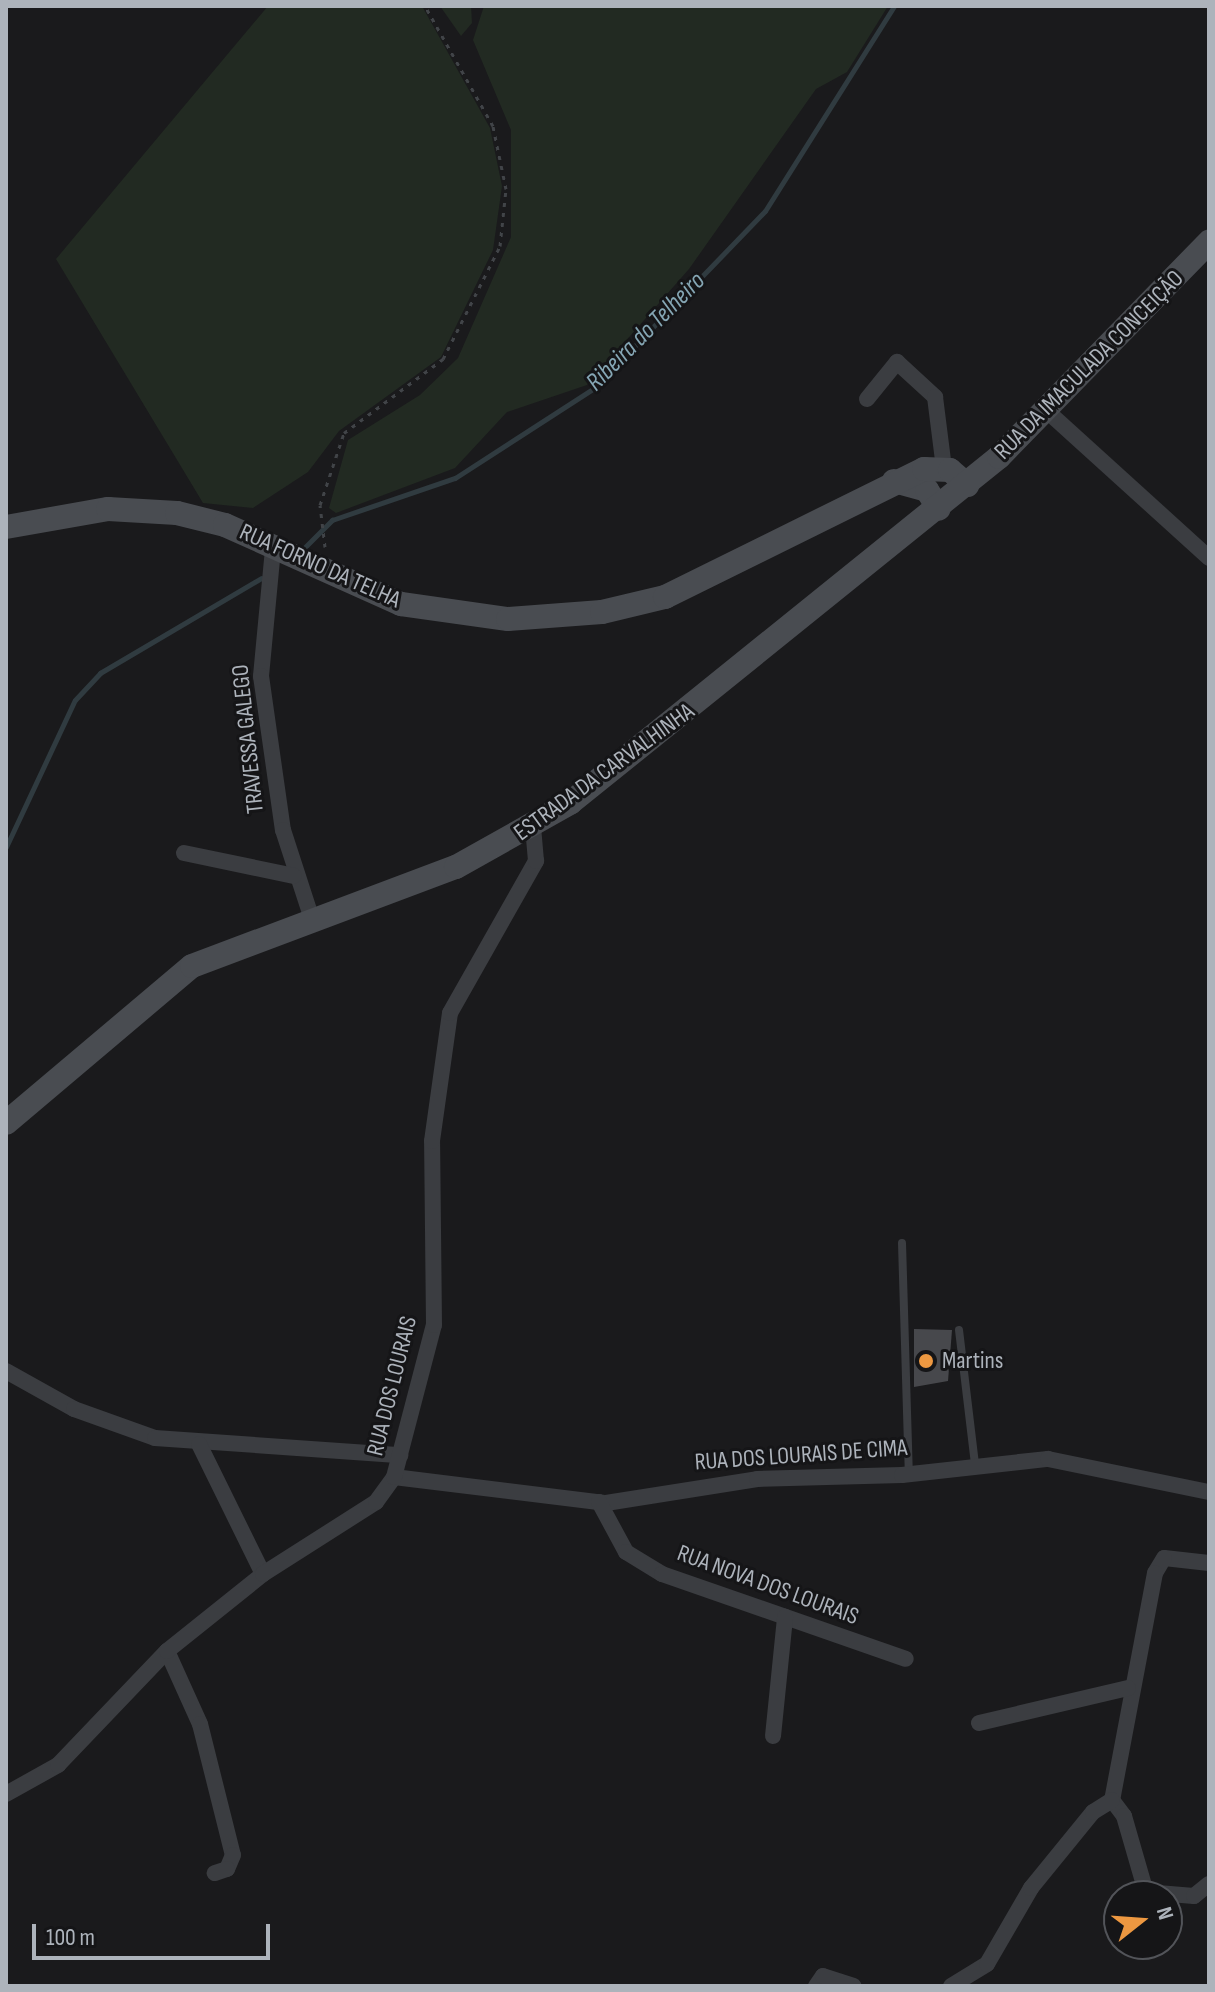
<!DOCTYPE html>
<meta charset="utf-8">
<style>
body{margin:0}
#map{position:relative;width:1215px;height:1992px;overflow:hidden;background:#1a1a1c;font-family:"Sofia Sans Condensed",sans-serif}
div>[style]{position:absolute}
.green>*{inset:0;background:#222a22}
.stream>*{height:5px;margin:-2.5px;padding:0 2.5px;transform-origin:2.5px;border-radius:2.5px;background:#303b40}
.building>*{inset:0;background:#47484c}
.path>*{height:3px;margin-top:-1.5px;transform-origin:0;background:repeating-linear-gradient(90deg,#414448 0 4px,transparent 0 10px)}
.lane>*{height:8px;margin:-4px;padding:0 4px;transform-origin:4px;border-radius:4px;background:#3b3d41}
.street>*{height:16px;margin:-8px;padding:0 8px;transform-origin:8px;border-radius:8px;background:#3b3d41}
.secondary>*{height:24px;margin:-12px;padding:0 12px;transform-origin:12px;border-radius:12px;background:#494c51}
.dots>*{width:22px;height:22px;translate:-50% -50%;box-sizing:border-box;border:4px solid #151517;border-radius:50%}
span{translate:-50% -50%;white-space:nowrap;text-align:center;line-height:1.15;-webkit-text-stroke:6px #151517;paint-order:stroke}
.street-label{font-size:24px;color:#adb3bb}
.poi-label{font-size:24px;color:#adb3bb}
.left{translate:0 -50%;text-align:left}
.water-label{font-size:26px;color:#85a6b4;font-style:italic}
.frame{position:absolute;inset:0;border:8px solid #adb3bb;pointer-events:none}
.north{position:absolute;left:1103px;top:1880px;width:80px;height:80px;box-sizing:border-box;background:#151517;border:2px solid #525459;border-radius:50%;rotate:73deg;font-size:22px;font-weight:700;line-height:32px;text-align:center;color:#adb3bb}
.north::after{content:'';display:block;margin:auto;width:28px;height:36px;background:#ed9841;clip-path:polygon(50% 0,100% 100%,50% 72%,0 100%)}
.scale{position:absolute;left:32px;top:1924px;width:238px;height:36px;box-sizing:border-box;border:4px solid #adb3bb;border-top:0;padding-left:10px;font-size:24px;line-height:28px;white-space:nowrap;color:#adb3bb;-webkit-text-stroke:6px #151517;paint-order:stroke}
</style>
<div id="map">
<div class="green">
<div style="clip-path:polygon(268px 6px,422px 6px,490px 128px,502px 186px,493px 250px,441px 357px,339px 431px,308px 472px,253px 508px,203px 503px,56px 259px)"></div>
<div style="clip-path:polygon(440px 6px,471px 6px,472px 23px,461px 36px)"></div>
<div style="clip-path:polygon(484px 6px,888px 6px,847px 72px,816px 89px,689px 269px,587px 385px,507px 412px,455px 468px,336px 513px,329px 508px,348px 440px,420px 395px,458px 358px,511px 237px,511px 130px,473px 40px)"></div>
</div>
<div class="stream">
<div style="left:304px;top:548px;width:40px;rotate:-45deg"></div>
<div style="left:332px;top:520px;width:130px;rotate:-18.9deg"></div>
<div style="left:455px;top:478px;width:166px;rotate:-32.9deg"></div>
<div style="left:594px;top:388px;width:246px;rotate:-46deg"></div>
<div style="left:765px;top:211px;width:242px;rotate:-57.8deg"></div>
<div style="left:6px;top:847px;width:162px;rotate:-64.9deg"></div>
<div style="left:75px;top:700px;width:37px;rotate:-47deg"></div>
<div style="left:100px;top:673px;width:187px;rotate:-30.5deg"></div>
</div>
<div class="building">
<div style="clip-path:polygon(914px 1329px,952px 1330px,948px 1381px,914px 1387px)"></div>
</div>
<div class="path">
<div style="left:325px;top:547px;width:42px;rotate:-96.8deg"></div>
<div style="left:320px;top:505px;width:76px;rotate:-71.6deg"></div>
<div style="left:344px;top:433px;width:124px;rotate:-36.8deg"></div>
<div style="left:443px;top:359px;width:127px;rotate:-63.2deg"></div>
<div style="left:500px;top:246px;width:57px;rotate:-84deg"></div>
<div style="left:506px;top:189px;width:64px;rotate:-101.7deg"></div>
<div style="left:493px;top:126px;width:138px;rotate:-119.5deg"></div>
</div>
<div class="lane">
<div style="left:902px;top:1243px;width:230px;rotate:88.3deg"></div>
<div style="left:959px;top:1330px;width:135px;rotate:83.2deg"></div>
</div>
<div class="street">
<div style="left:867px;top:399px;width:48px;rotate:-51deg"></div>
<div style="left:897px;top:362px;width:52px;rotate:42.6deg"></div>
<div style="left:935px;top:397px;width:72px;rotate:82.8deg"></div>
<div style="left:1047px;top:411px;width:219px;rotate:42.2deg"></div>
<div style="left:273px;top:549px;width:128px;rotate:95.4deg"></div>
<div style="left:261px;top:676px;width:156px;rotate:81.9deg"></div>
<div style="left:283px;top:830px;width:94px;rotate:72deg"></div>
<div style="left:184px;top:853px;width:112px;rotate:11.8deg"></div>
<div style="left:6px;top:1371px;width:78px;rotate:29.2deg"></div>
<div style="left:74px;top:1409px;width:86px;rotate:19.7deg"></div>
<div style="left:155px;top:1438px;width:246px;rotate:4deg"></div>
<div style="left:199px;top:1444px;width:145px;rotate:63.8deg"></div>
<div style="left:394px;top:1477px;width:214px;rotate:7deg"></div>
<div style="left:606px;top:1503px;width:153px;rotate:-9deg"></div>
<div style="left:757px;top:1479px;width:145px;rotate:-1.6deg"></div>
<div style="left:902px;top:1475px;width:147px;rotate:-6.3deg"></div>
<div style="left:1048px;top:1459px;width:164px;rotate:11.6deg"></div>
<div style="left:599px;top:1502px;width:57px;rotate:61.6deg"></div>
<div style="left:626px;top:1552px;width:42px;rotate:31.4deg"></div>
<div style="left:662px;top:1574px;width:258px;rotate:19.2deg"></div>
<div style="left:1209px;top:1563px;width:45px;rotate:-173.7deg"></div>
<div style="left:1164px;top:1558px;width:17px;rotate:121deg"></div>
<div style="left:1155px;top:1573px;width:231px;rotate:100.7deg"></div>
<div style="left:1112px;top:1800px;width:20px;rotate:53deg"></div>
<div style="left:1124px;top:1816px;width:79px;rotate:73.9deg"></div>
<div style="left:1146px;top:1892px;width:48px;rotate:4.8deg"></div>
<div style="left:1194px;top:1896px;width:19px;rotate:-39deg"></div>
<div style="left:167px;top:1651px;width:80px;rotate:65.7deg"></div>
<div style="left:200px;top:1724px;width:135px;rotate:75.9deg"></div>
<div style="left:233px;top:1855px;width:15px;rotate:113deg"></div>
<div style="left:227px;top:1869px;width:13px;rotate:162deg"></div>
<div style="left:979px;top:1723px;width:153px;rotate:-13.2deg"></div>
<div style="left:773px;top:1736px;width:120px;rotate:-84.2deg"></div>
<div style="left:6px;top:1794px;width:60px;rotate:-29.1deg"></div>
<div style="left:58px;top:1765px;width:158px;rotate:-46.3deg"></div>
<div style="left:167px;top:1651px;width:123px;rotate:-38.7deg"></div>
<div style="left:263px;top:1574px;width:134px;rotate:-32.5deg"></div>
<div style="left:376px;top:1502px;width:31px;rotate:-54deg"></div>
<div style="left:394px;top:1477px;width:157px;rotate:-75.3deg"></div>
<div style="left:434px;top:1325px;width:184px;rotate:-90.6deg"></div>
<div style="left:432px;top:1141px;width:129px;rotate:-82deg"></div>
<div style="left:450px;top:1013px;width:175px;rotate:-60.5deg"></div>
<div style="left:536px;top:861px;width:33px;rotate:-95deg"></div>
<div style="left:816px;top:1986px;width:12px;rotate:-55deg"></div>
<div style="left:823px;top:1976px;width:32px;rotate:18deg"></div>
<div style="left:951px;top:1986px;width:42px;rotate:-31.4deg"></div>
<div style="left:987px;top:1964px;width:88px;rotate:-59.9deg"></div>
<div style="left:1031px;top:1888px;width:98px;rotate:-50.8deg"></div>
<div style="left:1093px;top:1812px;width:22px;rotate:-32deg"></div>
</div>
<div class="secondary">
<div style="left:894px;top:481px;width:34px;rotate:15deg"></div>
<div style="left:927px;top:490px;width:22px;rotate:58deg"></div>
<div style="left:6px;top:527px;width:104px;rotate:-10deg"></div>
<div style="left:108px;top:509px;width:69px;rotate:3.3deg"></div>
<div style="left:177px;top:513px;width:49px;rotate:14deg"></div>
<div style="left:225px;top:525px;width:193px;rotate:24.2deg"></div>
<div style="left:401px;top:604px;width:108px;rotate:8deg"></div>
<div style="left:508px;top:619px;width:94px;rotate:-4.3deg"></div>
<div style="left:602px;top:612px;width:65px;rotate:-13.4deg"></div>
<div style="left:665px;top:597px;width:289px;rotate:-26.3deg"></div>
<div style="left:924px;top:469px;width:26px;rotate:2deg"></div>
<div style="left:950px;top:470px;width:23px;rotate:41deg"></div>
<div style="left:6px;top:1123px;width:243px;rotate:-40.2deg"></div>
<div style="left:192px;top:966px;width:282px;rotate:-20.6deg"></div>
<div style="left:456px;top:867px;width:131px;rotate:-29.3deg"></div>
<div style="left:570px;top:803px;width:551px;rotate:-38.89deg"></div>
<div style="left:999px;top:457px;width:301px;rotate:-45.7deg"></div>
</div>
<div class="dots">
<div style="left:926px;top:1361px;background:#ed9841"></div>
</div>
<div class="street-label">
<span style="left:1089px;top:365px;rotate:-45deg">RUA DA IMACULADA CONCEIÇÃO</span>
<span style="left:320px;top:566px;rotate:24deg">RUA FORNO DA TELHA</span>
<span style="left:248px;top:739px;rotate:-96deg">TRAVESSA GALEGO</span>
<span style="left:604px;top:772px;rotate:-36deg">ESTRADA DA CARVALHINHA</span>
<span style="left:392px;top:1386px;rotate:-76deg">RUA DOS LOURAIS</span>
<span style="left:801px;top:1455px;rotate:-4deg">RUA DOS LOURAIS DE CIMA</span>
<span style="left:768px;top:1585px;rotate:20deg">RUA NOVA DOS LOURAIS</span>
</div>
<div class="poi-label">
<span class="left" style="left:942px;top:1361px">Martins</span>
</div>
<div class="water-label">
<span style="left:646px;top:332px;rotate:-45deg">Ribeira do Telheiro</span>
</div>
<div class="frame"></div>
<div class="north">N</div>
<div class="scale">100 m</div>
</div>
